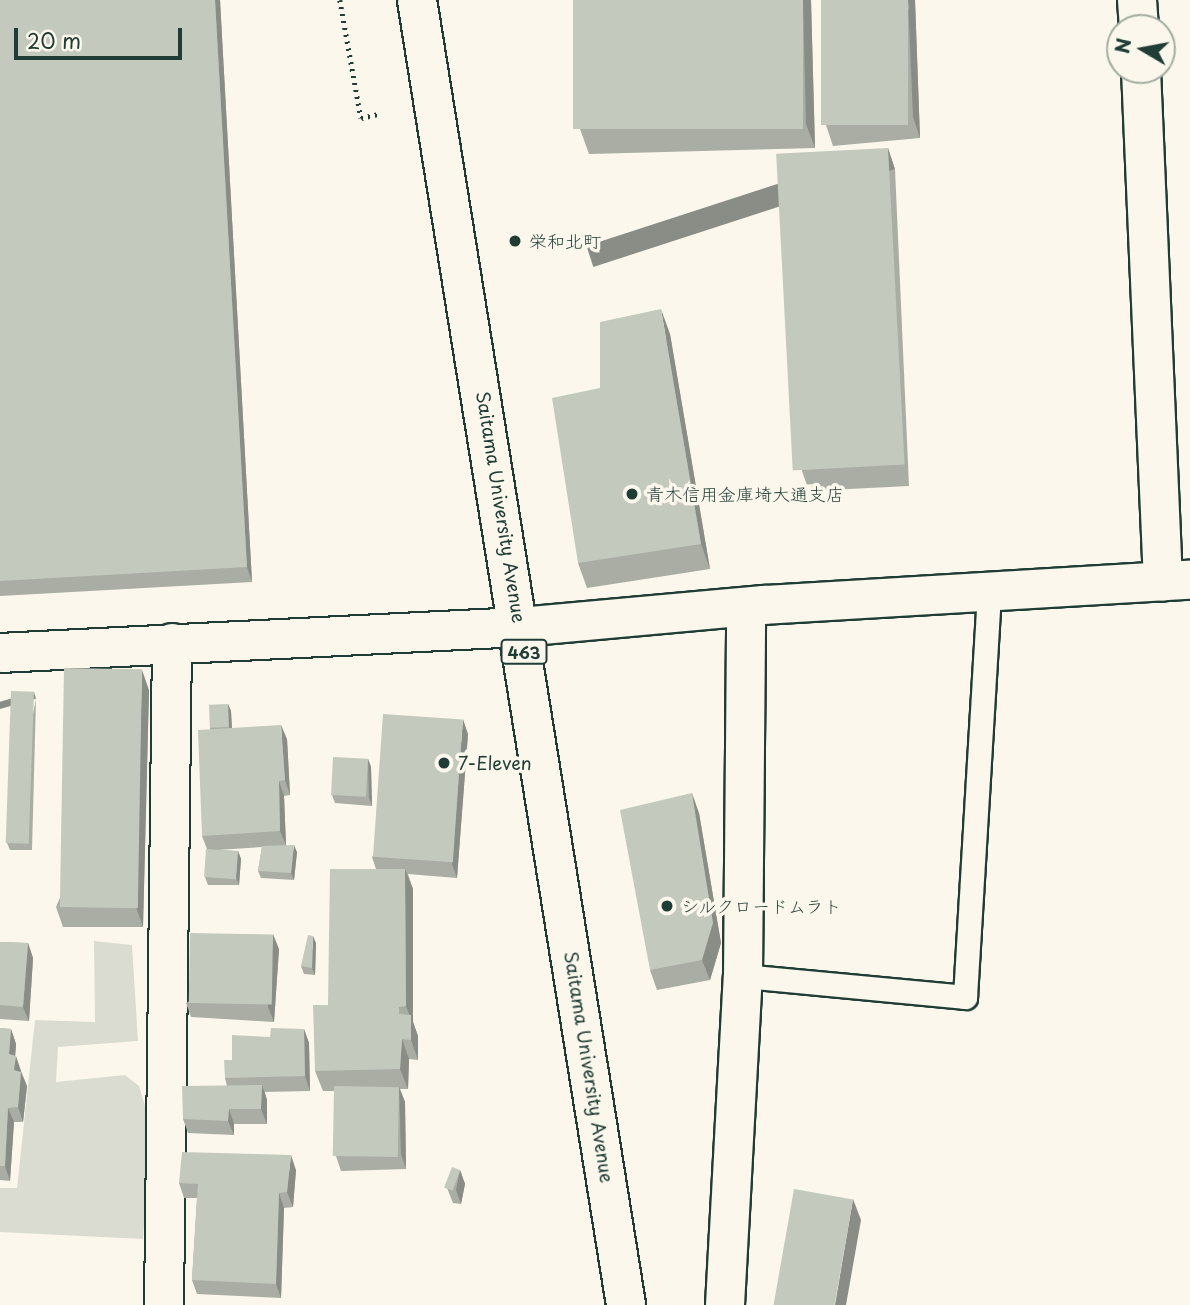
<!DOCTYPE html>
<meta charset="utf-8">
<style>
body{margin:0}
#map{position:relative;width:1190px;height:1305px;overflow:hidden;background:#fbf7ec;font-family:"Playpen Sans","Klee One",sans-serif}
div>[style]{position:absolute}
.green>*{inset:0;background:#dbdcd1}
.path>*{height:4.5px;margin-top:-2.25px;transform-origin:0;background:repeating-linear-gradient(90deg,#1f3d34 0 2px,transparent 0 7px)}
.roads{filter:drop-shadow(2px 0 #1f3d34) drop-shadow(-2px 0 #1f3d34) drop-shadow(0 2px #1f3d34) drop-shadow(0 -2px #1f3d34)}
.lane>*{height:23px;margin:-11.5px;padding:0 11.5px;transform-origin:11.5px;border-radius:11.5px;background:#fbf7ec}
.street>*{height:38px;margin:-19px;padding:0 19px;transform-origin:19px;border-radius:19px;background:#fbf7ec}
.highway>*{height:38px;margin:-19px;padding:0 19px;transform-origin:19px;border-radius:19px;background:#fbf7ec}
.wall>*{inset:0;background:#a9ada3}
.shaded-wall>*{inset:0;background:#898d85;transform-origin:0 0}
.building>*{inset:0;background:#c4c9be;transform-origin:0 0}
.dots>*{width:19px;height:19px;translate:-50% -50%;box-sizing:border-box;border:4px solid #fbf7ec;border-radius:50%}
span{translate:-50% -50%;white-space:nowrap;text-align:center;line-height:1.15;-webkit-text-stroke:7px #fbf7ec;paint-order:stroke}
.shield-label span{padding:2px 5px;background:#fbf7ec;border:2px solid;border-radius:5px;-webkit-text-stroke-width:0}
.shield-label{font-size:16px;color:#1f3d34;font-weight:700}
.poi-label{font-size:18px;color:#1f3d34}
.left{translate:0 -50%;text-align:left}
.street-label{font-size:18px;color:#1f3d34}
.north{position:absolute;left:1106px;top:14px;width:70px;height:70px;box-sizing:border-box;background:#fbf7ec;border:2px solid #a3ada2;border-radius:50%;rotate:280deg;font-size:19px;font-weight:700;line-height:28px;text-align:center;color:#1f3d34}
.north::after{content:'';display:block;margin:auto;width:24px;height:32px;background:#1f3d34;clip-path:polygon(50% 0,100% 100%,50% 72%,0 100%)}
.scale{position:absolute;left:14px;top:28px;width:168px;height:32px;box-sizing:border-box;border:4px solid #1f3d34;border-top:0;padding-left:9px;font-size:21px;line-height:24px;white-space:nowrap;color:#1f3d34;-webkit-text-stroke:5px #fbf7ec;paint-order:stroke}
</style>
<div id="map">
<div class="green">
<div style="clip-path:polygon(94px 941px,132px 945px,138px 1041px,58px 1047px,56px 1082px,125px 1075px,139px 1086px,150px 1122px,143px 1239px,0 1232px,0 1188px,17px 1188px,35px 1020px,95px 1022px)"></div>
</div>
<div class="path">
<div style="left:340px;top:0;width:120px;rotate:79.9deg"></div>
<div style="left:361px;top:118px;width:17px;rotate:-13deg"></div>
</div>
<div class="roads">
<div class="lane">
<div style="left:743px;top:976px;width:223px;rotate:5.4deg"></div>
<div style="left:965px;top:997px;width:406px;rotate:-86.6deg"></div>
</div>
<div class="street">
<div style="left:1137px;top:0;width:28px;rotate:86deg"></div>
<div style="left:1141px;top:70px;width:512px;rotate:87.54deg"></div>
<div style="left:0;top:653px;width:521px;rotate:-2.86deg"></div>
<div style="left:520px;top:627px;width:245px;rotate:-5.2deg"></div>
<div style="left:764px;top:605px;width:427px;rotate:-3.4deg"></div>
<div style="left:164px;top:1305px;width:662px;rotate:-89.31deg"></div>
<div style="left:725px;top:1305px;width:329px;rotate:-86.9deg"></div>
<div style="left:743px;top:976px;width:369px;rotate:-89.5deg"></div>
</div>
<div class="highway">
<div style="left:417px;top:0;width:1322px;rotate:80.9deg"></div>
</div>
</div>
<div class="wall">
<div style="clip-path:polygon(0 0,220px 0,252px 582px,0 596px)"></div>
<div style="clip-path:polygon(573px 0,811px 0,815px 148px,589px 154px,580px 129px)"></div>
<div style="clip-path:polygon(915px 0,920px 138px,833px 146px,826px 125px)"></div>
<div style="clip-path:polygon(888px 148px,895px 169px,909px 486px,809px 491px,802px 471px)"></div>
<div style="clip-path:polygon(670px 334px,710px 569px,587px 588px,578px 563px,600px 388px)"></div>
<div style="clip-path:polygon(149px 690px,143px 927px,63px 927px,56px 907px)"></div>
<div style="clip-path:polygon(36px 699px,32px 850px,10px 850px,7px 843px)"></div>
<div style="clip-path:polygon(228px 704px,231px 711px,232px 728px,287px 739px,290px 795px,284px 796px,286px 845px,297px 852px,294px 880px,261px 878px,258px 871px,262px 847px,217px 850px,238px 851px,241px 859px,239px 885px,208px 885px,205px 877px,207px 849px,202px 836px,210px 728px)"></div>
<div style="clip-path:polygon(468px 734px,457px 878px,408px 874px,413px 889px,413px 1022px,418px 1036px,418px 1060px,409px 1059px,408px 1089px,400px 1089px,405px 1102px,406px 1169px,341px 1171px,336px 1156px,335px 1091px,323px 1091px,315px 1071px,328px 1005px,376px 869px,372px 857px)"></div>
<div style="clip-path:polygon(368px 759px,371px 767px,372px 806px,335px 803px,332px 795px)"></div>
<div style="clip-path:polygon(699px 813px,721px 943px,710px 980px,657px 990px,650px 970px)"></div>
<div style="clip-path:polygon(0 942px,28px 943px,33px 958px,29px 1021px,0 1019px)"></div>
<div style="clip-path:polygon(316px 943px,315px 975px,304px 974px,301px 966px)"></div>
<div style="clip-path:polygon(279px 949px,274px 1022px,191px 1017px,186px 1003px)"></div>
<div style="clip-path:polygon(0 1028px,11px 1029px,16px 1044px,15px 1056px,27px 1086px,23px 1122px,14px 1122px,10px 1181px,0 1180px)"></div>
<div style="clip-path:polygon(304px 1029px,309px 1043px,310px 1091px,265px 1092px,267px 1100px,267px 1124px,234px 1124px,234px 1135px,188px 1133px,183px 1119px,227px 1086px,225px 1078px,232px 1060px,270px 1037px)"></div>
<div style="clip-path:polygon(296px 1170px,293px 1207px,284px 1208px,281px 1298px,197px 1294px,192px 1280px,197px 1198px,184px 1198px,179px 1183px)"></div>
<div style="clip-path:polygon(460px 1170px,465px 1184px,461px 1204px,453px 1203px,447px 1188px)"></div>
</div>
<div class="shaded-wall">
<div style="clip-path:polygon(215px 0,220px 0,252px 582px,247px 567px)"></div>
<div style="clip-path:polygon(803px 0,811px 0,815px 148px,806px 124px)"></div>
<div style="clip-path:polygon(908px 0,915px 0,920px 138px,913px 117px)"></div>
<div style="left:888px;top:148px;width:22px;height:317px;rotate:72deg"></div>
<div style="clip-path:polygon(661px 309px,670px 334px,710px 569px,701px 544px)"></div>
<div style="clip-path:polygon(142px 670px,149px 690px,143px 927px,136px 907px)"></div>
<div style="left:34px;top:692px;width:7px;height:151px;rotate:74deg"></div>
<div style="clip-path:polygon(228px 704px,231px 711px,232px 734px,229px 727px)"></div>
<div style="clip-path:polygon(463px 719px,468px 734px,457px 878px,452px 864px)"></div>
<div style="clip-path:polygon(281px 725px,287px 739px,290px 795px,285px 780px)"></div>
<div style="clip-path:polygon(368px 759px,371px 767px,372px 806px,369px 798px)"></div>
<div style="clip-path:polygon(279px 781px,284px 796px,286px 845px,280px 831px)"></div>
<div style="clip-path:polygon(692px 793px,699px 813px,721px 943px,710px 980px,702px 960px)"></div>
<div style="clip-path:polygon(294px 845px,297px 852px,294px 880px,291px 873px)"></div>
<div style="clip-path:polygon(238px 851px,241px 859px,239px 885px,236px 878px)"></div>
<div style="clip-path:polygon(405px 869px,413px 889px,413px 1022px,418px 1036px,418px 1060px,411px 1040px,411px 1020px,406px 1006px)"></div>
<div style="clip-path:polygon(273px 934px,279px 949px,274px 1022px,268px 1007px)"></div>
<div style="clip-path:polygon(313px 936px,316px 943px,315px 975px,312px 968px)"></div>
<div style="clip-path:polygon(28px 943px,33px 958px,29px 1021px,23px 1007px)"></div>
<div style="clip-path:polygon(11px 1029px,16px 1044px,15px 1059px,16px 1056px,21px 1071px,19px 1085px,9px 1054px)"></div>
<div style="clip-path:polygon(304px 1029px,309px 1043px,310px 1091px,305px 1076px)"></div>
<div style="clip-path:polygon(402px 1039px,409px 1059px,408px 1089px,400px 1069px)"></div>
<div style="clip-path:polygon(21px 1072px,27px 1086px,23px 1122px,18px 1107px)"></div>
<div style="clip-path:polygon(262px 1085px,267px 1100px,267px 1124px,261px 1109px)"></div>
<div style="clip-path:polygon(399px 1087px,405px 1102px,406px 1169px,401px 1154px)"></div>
<div style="clip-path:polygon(8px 1108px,14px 1122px,10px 1181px,5px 1166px)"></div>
<div style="clip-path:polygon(229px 1109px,234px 1124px,234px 1135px,228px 1121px)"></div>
<div style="clip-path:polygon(291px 1155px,296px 1170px,293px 1207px,287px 1192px)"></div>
<div style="clip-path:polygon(460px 1170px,465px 1184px,461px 1204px,456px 1190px)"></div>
<div style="clip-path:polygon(279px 1193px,284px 1208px,281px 1298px,276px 1284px)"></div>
<div style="clip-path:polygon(853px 1199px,861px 1220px,846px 1305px,835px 1305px)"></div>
</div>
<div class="building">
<div style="clip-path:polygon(0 0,215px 0,247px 567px,0 581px)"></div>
<div style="left:573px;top:0;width:230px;height:129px"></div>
<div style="left:821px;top:0;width:87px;height:125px"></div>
<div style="left:888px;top:148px;width:317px;height:112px;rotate:87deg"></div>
<div style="clip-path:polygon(661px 309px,701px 544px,578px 563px,552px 398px,600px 388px,600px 322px)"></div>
<div style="left:64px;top:668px;width:78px;height:239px;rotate:1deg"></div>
<div style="left:11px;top:691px;width:23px;height:152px;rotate:2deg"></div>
<div style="left:228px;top:704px;width:23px;height:19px;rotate:88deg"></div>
<div style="left:383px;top:714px;width:80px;height:143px;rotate:4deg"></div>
<div style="clip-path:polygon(281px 725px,285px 780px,279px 781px,280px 831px,202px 836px,198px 730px)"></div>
<div style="left:333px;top:757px;width:35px;height:38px;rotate:3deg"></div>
<div style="clip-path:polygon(692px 793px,713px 923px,702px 960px,650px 970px,620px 810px)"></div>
<div style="clip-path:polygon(294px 845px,291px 873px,258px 871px,262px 846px)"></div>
<div style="left:206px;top:849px;width:32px;height:28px;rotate:4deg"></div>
<div style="clip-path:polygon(330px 869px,405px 869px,406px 1006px,399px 1007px,399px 1014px,411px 1015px,411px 1040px,402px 1039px,400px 1069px,315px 1071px,313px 1005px,328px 1005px)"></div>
<div style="left:190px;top:933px;width:83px;height:70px;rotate:1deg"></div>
<div style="clip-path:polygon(308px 935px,313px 936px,312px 968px,301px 966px)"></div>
<div style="clip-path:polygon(0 942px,28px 943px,23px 1007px,0 1005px)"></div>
<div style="clip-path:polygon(0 1028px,11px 1029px,9px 1054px,16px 1056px,14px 1070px,21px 1072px,18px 1107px,8px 1108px,5px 1166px,0 1166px)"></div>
<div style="clip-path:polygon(271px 1028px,304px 1029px,305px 1076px,225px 1078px,224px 1060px,232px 1060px,232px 1035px,270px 1037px)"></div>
<div style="clip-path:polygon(262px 1085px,261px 1109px,229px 1109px,228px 1121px,183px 1119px,182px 1086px)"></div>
<div style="left:334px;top:1086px;width:65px;height:70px;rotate:1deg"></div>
<div style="clip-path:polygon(182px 1152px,291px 1155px,287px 1192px,279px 1193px,276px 1284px,192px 1280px,198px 1184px,179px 1183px)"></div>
<div style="left:452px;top:1167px;width:9px;height:22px;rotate:21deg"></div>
<div style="left:794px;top:1189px;width:60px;height:118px;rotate:10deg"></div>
</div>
<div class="dots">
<div style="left:515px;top:241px;background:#1f3d34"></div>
<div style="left:632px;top:494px;background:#1f3d34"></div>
<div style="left:444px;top:763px;background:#1f3d34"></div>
<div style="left:667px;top:906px;background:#1f3d34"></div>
</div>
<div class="shield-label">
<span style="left:524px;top:652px">463</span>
</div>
<div class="poi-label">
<span class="left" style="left:529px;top:241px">栄和北町</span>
<span class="left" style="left:646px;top:494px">青木信用金庫埼大通支店</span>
<span class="left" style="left:458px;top:763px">7-Eleven</span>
<span class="left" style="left:681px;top:906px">シルクロードムラト</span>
</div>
<div class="street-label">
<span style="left:501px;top:507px;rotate:81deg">Saitama University Avenue</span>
<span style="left:589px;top:1067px;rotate:81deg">Saitama University Avenue</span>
</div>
<div class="north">N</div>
<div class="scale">20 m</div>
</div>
